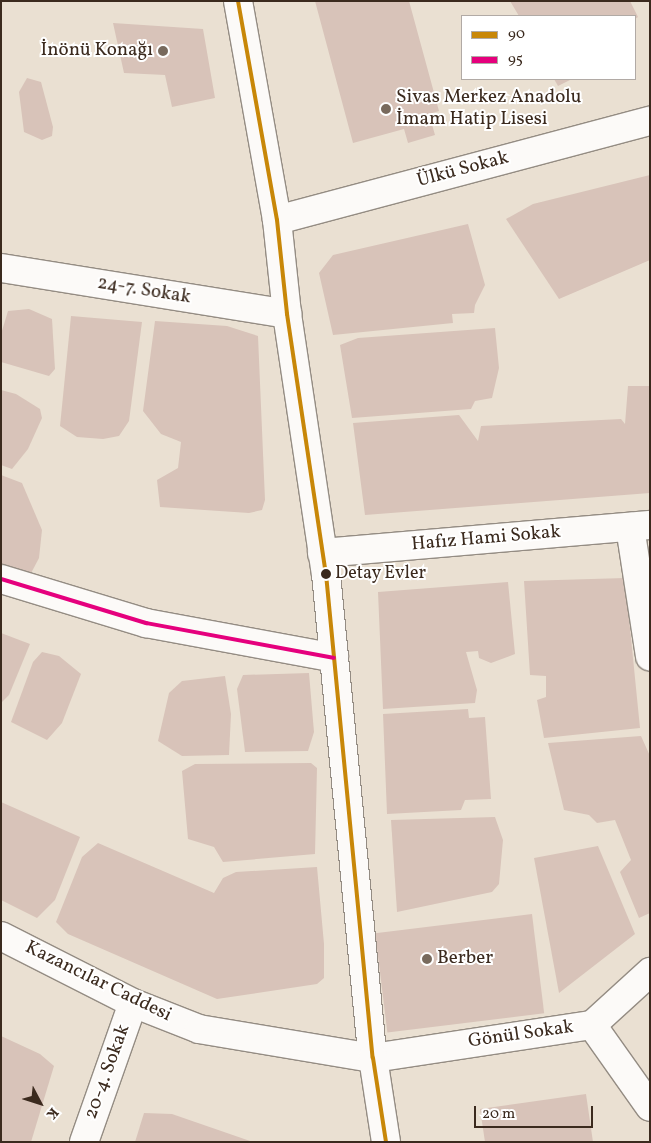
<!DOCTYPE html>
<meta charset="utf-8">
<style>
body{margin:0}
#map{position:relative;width:651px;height:1143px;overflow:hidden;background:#eae0d2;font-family:Vollkorn,serif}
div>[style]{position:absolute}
.building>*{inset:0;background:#d8c3b9;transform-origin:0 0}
.roads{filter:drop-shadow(1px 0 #948c83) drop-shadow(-1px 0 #948c83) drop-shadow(0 1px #948c83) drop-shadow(0 -1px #948c83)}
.minor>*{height:28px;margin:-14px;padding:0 14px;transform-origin:14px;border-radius:14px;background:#fcfaf8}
.major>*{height:28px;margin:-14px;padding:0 14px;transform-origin:14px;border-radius:14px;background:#fcfaf8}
.bus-1>*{height:4px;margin:-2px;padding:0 2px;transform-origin:2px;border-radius:2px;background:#c88708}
.bus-2>*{height:4px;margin:-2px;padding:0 2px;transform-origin:2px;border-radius:2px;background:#e5007d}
.dots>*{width:14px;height:14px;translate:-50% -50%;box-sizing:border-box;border:2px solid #fff;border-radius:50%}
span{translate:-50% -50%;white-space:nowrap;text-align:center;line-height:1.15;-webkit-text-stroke:4px #fff;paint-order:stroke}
.bus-label{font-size:18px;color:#3b2a1e}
.left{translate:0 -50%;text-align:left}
.poi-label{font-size:19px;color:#3b2a1e}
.right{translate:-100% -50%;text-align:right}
.street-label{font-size:19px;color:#3b2a1e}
.frame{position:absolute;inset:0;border:2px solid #3b2a1e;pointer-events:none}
.legend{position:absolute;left:461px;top:15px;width:175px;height:65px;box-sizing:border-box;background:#fff;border:1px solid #b1aaa5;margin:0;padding:6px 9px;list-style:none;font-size:15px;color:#3b2a1e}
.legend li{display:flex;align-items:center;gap:10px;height:25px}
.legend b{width:25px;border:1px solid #b1aaa5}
.north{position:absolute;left:15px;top:1078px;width:50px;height:50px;-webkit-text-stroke:4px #fff;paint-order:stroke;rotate:130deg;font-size:14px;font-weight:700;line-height:20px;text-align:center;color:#3b2a1e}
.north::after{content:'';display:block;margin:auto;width:18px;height:22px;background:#3b2a1e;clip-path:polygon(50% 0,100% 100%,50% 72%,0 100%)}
.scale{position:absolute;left:474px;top:1106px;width:119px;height:22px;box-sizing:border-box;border:2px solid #3b2a1e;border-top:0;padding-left:6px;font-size:15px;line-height:18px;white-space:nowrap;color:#3b2a1e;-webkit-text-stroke:4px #fff;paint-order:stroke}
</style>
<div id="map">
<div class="building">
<div style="clip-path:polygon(315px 1px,409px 1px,439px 111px,429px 114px,435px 135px,408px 143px,404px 129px,353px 143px)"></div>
<div style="clip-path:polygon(510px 1px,630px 1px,638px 17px,635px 19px,635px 16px,519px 16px)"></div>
<div style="clip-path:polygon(113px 23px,203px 29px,215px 98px,172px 107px,165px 75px,124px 73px)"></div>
<div style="clip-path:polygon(27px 78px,41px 82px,53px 127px,52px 136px,42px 140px,24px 132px,19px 92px)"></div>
<div style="clip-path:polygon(554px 79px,572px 79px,558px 86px)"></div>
<div style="clip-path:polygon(650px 175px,650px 260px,559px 299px,506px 219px,533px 204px)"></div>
<div style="clip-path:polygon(468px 224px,485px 285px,475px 305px,474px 313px,452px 314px,453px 323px,333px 335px,319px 273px,333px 255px)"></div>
<div style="clip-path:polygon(29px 309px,52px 319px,55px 369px,49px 376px,1px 362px,1px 334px,8px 311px)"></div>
<div style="clip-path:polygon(71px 316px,142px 322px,129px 421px,119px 436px,103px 439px,77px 437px,60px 426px)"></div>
<div style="clip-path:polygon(155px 321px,227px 326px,258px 336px,265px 500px,262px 510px,249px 513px,160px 507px,157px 480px,178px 468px,181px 442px,161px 434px,143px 411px)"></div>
<div style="clip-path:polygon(495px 328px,499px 368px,492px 398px,475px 401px,471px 409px,352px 418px,340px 345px,358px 338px)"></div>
<div style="clip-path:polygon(628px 386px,650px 386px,650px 493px,365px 515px,353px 423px,459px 415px,478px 441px,481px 426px,621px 419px,625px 424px)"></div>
<div style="clip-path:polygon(1px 390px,16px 394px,40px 409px,42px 418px,28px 449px,12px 469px,1px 465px)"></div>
<div style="clip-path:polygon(1px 475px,22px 483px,42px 530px,39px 558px,28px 579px,1px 567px)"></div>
<div style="clip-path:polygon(625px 578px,640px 728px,544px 738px,537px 700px,546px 697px,546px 676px,530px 675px,524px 581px)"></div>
<div style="clip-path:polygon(508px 582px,515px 654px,491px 663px,479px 658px,478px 651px,466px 652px,477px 690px,475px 703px,383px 709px,378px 592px)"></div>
<div style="clip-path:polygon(1px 633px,30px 644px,9px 695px,1px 703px)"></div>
<div style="clip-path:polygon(42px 652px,59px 656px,81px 674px,62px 723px,47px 740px,11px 722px,33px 662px)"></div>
<div style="clip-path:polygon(309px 673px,314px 732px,308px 751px,245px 752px,237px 689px,243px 675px)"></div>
<div style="clip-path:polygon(225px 676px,231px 714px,229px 755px,182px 756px,158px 741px,169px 693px,182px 681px)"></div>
<div style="clip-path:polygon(468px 709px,469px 718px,485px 717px,491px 799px,465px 800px,461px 810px,387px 814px,383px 714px)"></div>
<div style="clip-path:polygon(641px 736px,650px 756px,650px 913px,639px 918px,620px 872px,631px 860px,615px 820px,597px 823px,589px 815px,564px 810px,548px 743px)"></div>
<div style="clip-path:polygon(311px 763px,317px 768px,315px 854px,223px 862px,214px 847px,188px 839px,182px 771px,195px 764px)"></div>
<div style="clip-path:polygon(1px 802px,80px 837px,55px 900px,37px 918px,1px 900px)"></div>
<div style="clip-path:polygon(495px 817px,503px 840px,499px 884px,492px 892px,397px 912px,391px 820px)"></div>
<div style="clip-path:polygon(98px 843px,214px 893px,223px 878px,236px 872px,317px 867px,324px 944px,324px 978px,317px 984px,217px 999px,68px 934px,56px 922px,82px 857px)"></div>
<div style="clip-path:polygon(598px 846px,635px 934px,559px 993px,534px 858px)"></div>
<div style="left:532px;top:914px;width:100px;height:158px;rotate:83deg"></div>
<div style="clip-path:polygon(1px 1036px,40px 1054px,54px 1066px,31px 1142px,1px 1142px)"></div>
<div style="clip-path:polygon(586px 1094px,593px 1142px,485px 1142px,480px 1109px)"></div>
<div style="clip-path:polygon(144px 1113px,172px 1114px,253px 1142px,135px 1142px)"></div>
</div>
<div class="roads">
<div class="minor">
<div style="left:238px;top:1px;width:222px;rotate:79.9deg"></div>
<div style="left:277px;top:220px;width:95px;rotate:83.9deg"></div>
<div style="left:287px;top:314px;width:263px;rotate:81.5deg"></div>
<div style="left:326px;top:574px;width:486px;rotate:84.5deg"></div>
<div style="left:373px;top:1058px;width:221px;rotate:-8.6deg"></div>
<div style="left:592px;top:1025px;width:79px;rotate:-42.4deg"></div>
<div style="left:277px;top:220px;width:386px;rotate:-14.9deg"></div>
<div style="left:1px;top:268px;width:290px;rotate:9.1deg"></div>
<div style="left:630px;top:527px;width:131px;rotate:81.2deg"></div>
<div style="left:322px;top:553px;width:329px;rotate:-4.9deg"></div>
<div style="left:1px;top:579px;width:152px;rotate:16.9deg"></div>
<div style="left:146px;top:623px;width:191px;rotate:10.5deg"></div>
<div style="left:592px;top:1025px;width:100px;rotate:54.7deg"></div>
<div style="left:84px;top:1142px;width:147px;rotate:-70.6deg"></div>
</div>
<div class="major">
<div style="left:1px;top:936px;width:148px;rotate:26.9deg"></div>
<div style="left:133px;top:1003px;width:71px;rotate:21.5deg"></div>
<div style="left:199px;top:1029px;width:176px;rotate:9.5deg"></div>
<div style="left:373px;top:1058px;width:85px;rotate:81.2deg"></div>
</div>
</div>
<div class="bus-1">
<div style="left:238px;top:1px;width:222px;rotate:79.9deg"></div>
<div style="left:277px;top:220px;width:95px;rotate:83.9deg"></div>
<div style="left:287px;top:314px;width:263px;rotate:81.5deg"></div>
<div style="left:326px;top:574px;width:486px;rotate:84.5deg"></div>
<div style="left:373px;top:1058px;width:85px;rotate:81.2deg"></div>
</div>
<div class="bus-2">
<div style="left:1px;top:579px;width:152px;rotate:16.9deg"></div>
<div style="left:146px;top:623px;width:191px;rotate:10.5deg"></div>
</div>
<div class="dots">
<div style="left:163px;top:51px;background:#786a5d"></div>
<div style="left:386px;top:109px;background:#786a5d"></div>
<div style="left:326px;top:574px;background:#3b2a1e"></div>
<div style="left:427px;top:959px;background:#786a5d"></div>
</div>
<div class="bus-label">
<span class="left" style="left:335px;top:574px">Detay Evler</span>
</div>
<div class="poi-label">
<span class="right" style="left:153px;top:51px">İnönü Konağı</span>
<span class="left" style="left:396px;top:109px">Sivas Merkez Anadolu<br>İmam Hatip Lisesi</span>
<span class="left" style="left:437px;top:959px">Berber</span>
</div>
<div class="street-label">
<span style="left:463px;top:170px;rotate:-15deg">Ülkü Sokak</span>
<span style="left:144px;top:291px;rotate:9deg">24-7. Sokak</span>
<span style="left:486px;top:539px;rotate:-5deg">Hafız Hami Sokak</span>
<span style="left:98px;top:982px;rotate:26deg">Kazancılar Caddesi</span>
<span style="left:521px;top:1035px;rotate:-8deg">Gönül Sokak</span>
<span style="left:108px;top:1072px;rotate:-70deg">20-4. Sokak</span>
</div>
<div class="frame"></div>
<ul class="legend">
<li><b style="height:6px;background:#c88708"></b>90</li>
<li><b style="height:6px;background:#e5007d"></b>95</li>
</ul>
<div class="north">K</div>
<div class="scale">20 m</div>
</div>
